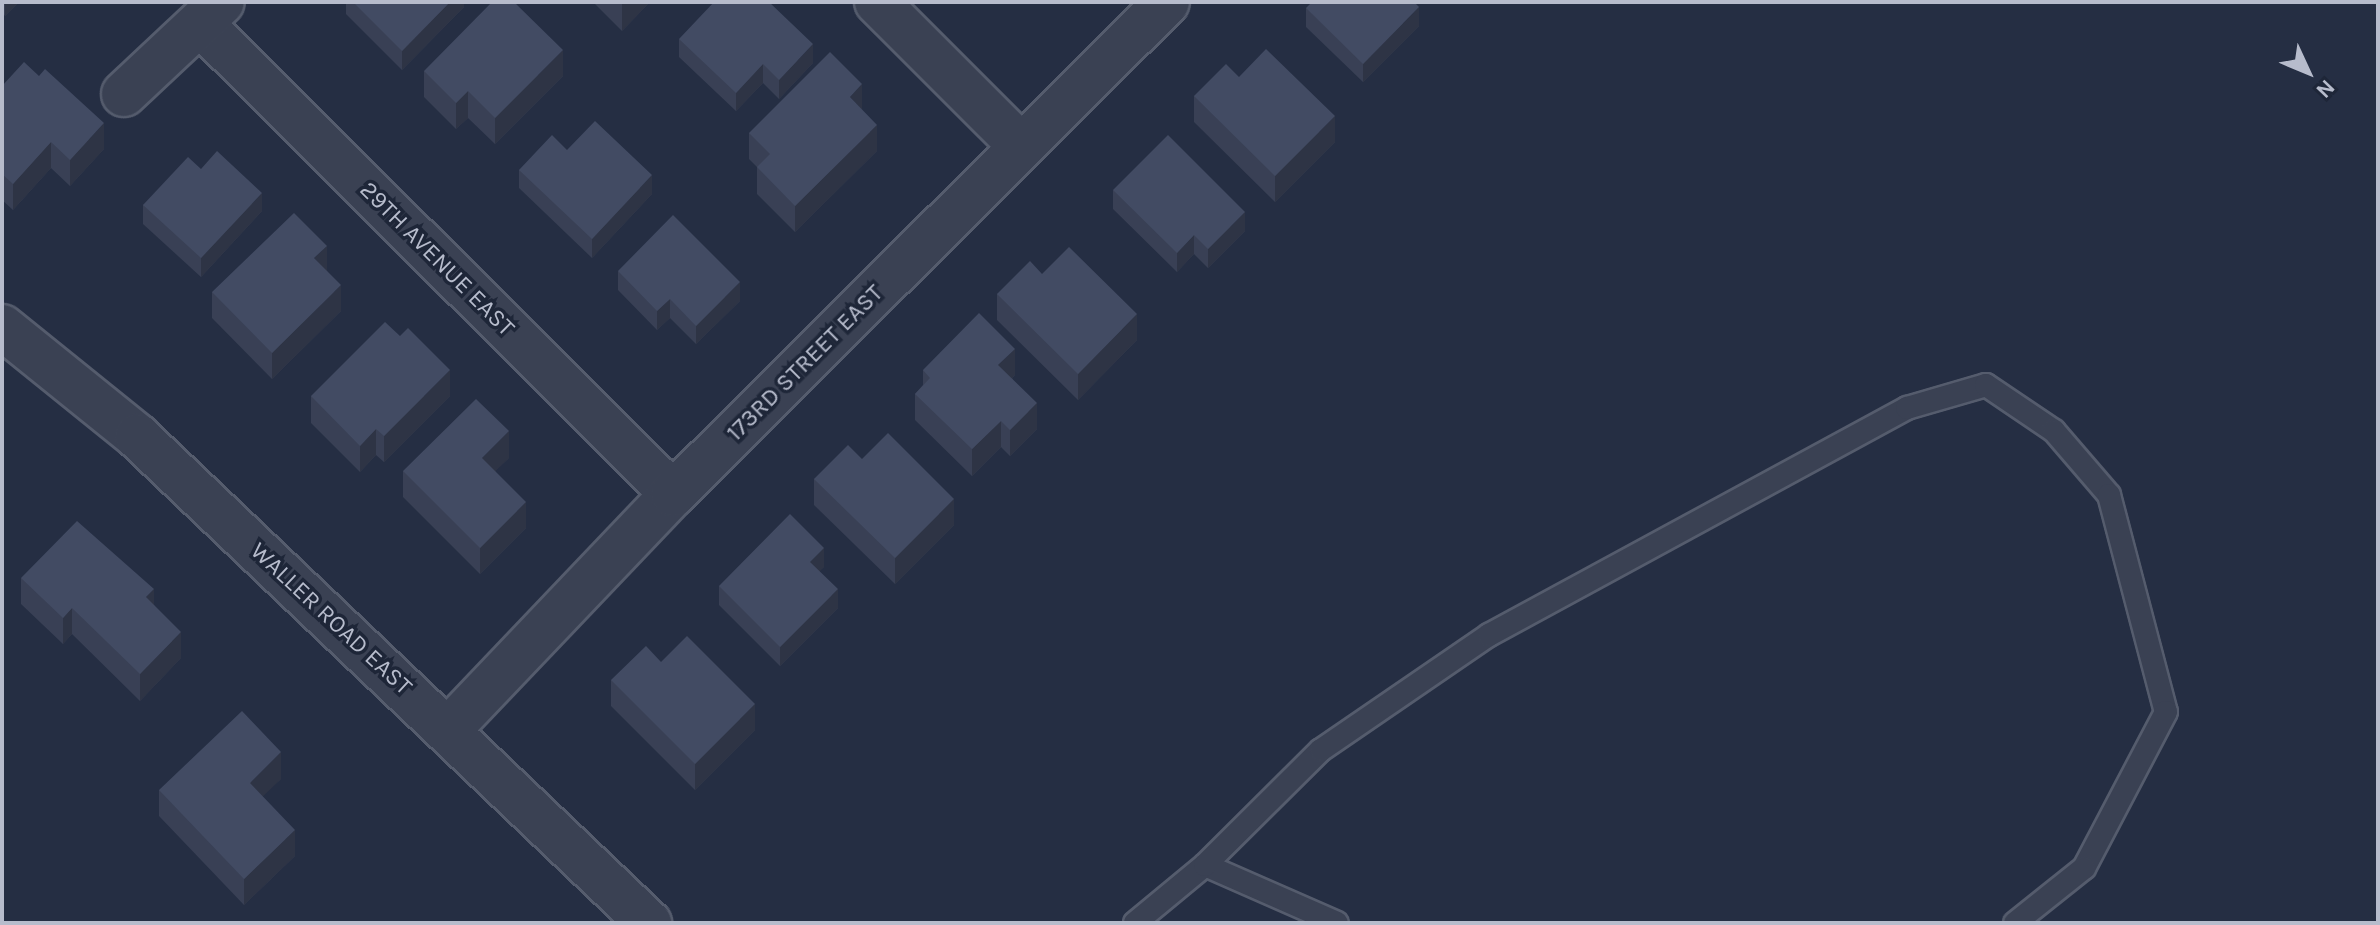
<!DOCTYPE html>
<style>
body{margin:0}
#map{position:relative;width:2380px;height:925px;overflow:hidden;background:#252e43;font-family:Karla,sans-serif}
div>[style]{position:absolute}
.roads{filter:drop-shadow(2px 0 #555c6d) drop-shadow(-2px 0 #555c6d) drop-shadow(0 2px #555c6d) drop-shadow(0 -2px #555c6d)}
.service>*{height:22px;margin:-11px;padding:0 11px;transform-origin:11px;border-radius:11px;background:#3a4153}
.minor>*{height:44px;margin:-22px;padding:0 22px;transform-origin:22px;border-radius:22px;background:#3a4153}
.tertiary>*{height:44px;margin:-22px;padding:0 22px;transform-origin:22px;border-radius:22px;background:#3a4153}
.wall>*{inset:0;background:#394055}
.shaded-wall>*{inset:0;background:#2e3445}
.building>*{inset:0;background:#424b63}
span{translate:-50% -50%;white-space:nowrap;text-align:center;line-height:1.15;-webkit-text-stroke:7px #1e2638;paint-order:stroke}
.street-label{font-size:24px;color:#b7bccc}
.frame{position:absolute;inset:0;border:4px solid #b7bccc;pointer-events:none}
.north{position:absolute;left:2268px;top:32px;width:80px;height:80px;-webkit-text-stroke:6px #1e2638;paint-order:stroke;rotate:134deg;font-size:22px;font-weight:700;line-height:32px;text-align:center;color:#b7bccc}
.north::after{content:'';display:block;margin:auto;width:28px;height:36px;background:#b7bccc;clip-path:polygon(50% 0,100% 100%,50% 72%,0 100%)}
</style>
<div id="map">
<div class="roads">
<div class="service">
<div style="left:1205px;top:865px;width:144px;rotate:23.7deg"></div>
<div style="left:1135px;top:923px;width:91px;rotate:-39.6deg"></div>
<div style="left:1205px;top:865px;width:163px;rotate:-44.8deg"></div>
<div style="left:1321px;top:750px;width:204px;rotate:-34.4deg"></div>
<div style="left:1489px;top:635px;width:476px;rotate:-28.5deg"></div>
<div style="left:1907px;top:408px;width:82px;rotate:-16.2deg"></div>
<div style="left:1986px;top:385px;width:82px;rotate:34.1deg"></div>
<div style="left:2054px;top:431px;width:84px;rotate:49.3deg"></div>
<div style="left:2109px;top:495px;width:224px;rotate:75.3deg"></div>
<div style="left:2166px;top:712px;width:176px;rotate:117.7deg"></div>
<div style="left:2084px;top:868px;width:88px;rotate:141.4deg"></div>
</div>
<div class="minor">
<div style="left:877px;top:2px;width:204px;rotate:45deg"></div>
<div style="left:201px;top:24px;width:666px;rotate:44.88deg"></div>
<div style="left:124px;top:94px;width:134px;rotate:-43.2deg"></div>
<div style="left:449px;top:729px;width:325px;rotate:-46.4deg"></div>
<div style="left:673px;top:494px;width:697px;rotate:-44.88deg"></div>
</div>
<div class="tertiary">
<div style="left:2px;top:327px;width:174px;rotate:38.9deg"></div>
<div style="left:137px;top:436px;width:707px;rotate:43.57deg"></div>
</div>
</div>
<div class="wall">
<div style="clip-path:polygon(2px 2px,19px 2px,5px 16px,2px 12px)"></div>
<div style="clip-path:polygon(346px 2px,464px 2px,464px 7px,402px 70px,346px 14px)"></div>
<div style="clip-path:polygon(593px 2px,650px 2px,622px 31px)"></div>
<div style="clip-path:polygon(1306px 8px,1419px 26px,1363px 82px,1306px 27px)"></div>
<div style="clip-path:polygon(679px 39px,813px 63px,779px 99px,763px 83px,736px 111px,679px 57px)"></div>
<div style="clip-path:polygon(424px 71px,563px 76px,495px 144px,468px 118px,456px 129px,424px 97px)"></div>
<div style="clip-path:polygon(1239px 77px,1335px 142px,1275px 202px,1194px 122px,1194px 96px)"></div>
<div style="clip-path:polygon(2px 86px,104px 149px,70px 186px,51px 168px,13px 210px,2px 200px)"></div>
<div style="clip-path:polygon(862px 110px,877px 151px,795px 232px,757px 194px,757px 167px,749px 159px,749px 133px)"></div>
<div style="clip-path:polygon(567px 150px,652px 194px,592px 258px,519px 188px,519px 170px)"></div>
<div style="clip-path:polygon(201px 169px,262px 211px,201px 277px,143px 224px,143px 205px)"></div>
<div style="clip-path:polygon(1113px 190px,1245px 231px,1208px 268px,1194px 254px,1177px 272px,1113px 209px)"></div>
<div style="clip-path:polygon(327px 271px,341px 311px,272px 379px,212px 318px,212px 292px)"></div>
<div style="clip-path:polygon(618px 271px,740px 301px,696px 344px,670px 318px,657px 330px,618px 290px)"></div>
<div style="clip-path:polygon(1042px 274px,1137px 340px,1078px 400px,997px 320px,997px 294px)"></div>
<div style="clip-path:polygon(923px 370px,1015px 375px,1012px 378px,1037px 429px,1010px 456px,1001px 447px,972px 476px,915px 420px,915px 394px,923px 385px)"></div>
<div style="clip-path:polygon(311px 396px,450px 396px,384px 462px,376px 455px,360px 472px,311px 423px)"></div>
<div style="clip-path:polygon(509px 458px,495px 471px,526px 528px,480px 574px,403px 497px,403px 471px)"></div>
<div style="clip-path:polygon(862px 459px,954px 525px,895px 584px,814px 505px,814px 479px)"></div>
<div style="clip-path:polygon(824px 567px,819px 571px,838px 608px,780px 666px,719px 605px,719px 586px)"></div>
<div style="clip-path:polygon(21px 578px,154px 605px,181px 658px,140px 701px,72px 634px,63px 644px,21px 604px)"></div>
<div style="clip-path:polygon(661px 662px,755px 730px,695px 790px,611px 706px,611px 680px)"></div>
<div style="clip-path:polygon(281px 779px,262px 796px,295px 856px,244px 905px,159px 816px,159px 790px)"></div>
</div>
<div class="shaded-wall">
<div style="clip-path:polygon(5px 2px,19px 2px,5px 16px)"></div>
<div style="clip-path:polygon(450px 2px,464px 2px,464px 7px,402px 70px,402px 51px)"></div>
<div style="clip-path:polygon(624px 2px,650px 2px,622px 31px,622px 4px)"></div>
<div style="clip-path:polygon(1419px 7px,1419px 26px,1363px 82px,1363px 64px)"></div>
<div style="clip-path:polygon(813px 44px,813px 63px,779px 99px,779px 80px)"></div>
<div style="clip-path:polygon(563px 50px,563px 76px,495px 144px,495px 118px)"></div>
<div style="clip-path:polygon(763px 64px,763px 83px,736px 111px,736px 93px)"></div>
<div style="clip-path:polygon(862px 84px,862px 110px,850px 97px)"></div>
<div style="clip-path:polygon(468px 91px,468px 118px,456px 129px,456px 103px)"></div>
<div style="clip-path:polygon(1335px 116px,1335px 142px,1275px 202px,1275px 176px)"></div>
<div style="clip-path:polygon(104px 123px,104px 149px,70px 186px,70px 160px)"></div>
<div style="clip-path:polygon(877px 125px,877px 151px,795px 232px,795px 206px)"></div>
<div style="clip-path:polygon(51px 142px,51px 168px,13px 210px,13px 184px)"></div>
<div style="clip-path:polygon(652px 175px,652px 194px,592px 258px,592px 239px)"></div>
<div style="clip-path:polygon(262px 193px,262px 211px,201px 277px,201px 258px)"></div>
<div style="clip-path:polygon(1245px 212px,1245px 231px,1208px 268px,1208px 249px)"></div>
<div style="clip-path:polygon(1194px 235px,1194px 254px,1177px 272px,1177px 253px)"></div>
<div style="clip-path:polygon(327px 246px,327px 272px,314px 258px)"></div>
<div style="clip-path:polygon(740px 282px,740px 301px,696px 344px,696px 326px)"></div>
<div style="clip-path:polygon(341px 285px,341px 311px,272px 379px,272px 353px)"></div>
<div style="clip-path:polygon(670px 299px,670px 318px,657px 330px,657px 311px)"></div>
<div style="clip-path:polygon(1137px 314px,1137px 340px,1078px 400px,1078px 374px)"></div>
<div style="clip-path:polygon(1015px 349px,1015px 375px,998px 391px,998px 365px)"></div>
<div style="clip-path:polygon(450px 370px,450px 396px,384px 462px,384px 436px)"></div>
<div style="clip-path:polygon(1037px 403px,1037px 429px,1010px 456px,1010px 430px)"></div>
<div style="clip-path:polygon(1001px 421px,1001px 447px,972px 476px,972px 449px)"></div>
<div style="clip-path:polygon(376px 429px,376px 455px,360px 472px,360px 446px)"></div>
<div style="clip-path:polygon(509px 431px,509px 458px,482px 484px,482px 458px)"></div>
<div style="clip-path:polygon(954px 499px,954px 525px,895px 584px,895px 558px)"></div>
<div style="clip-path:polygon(526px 502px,526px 528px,480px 574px,480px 548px)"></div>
<div style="clip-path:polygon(824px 548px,824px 567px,810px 581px,810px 562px)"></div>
<div style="clip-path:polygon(154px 589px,154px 615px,146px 597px)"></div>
<div style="clip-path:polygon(838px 589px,838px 608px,780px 666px,780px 647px)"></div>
<div style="clip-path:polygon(72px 608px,72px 634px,63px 644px,63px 618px)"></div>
<div style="clip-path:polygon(181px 632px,181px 658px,140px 701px,140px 674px)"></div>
<div style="clip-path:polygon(755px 704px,755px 730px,695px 790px,695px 764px)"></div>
<div style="clip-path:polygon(281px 752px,281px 779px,250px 809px,250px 783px)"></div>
<div style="clip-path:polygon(295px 830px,295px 856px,244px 905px,244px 879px)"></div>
</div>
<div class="building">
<div style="clip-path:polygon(353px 2px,450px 2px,402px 51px)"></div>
<div style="clip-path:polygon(492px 2px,514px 2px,563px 50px,495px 118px,468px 91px,456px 103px,424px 71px)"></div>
<div style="clip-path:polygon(714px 2px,769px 2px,813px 44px,779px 80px,763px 64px,736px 93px,679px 39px)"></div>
<div style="clip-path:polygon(1312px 2px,1414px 2px,1419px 7px,1363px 64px,1306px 8px)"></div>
<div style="clip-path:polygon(1266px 49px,1335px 116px,1275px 176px,1194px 96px,1226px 64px,1239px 77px)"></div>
<div style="clip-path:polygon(830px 52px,862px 84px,850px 97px,877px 125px,795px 206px,757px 167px,770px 154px,749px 133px)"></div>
<div style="clip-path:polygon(24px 62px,39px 76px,45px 69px,104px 123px,70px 160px,51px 142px,13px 184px,2px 174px,2px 86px)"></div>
<div style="clip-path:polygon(595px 121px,652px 175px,592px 239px,519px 170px,552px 135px,567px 150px)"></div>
<div style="clip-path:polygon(1168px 135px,1245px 212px,1208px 249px,1194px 235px,1177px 253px,1113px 190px)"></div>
<div style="clip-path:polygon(217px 151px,262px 193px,201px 258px,143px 205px,188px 157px,201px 169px)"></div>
<div style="clip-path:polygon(294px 213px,327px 246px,314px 258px,341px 285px,272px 353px,212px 292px)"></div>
<div style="clip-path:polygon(673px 215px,740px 282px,696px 326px,670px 299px,657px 311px,618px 271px)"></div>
<div style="clip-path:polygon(1069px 247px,1137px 314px,1078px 374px,997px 294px,1030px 261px,1042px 274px)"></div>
<div style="clip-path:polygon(979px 313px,1015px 349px,998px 365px,1037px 403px,1010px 430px,1001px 421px,972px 449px,915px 394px,930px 378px,923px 370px)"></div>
<div style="clip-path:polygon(385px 322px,400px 336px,408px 328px,450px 370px,384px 436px,376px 429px,360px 446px,311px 396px)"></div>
<div style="clip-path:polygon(476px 399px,509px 431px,482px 458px,526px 502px,480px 548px,403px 471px)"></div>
<div style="clip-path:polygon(888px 433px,954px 499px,895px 558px,814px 479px,848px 445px,862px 459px)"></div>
<div style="clip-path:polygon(790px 514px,824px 548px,810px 562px,838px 589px,780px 647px,719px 586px)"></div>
<div style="clip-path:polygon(77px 521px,154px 589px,146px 597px,181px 632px,140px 674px,72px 608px,63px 618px,21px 578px)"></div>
<div style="clip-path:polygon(687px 636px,755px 704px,695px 764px,611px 680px,646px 646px,661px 662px)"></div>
<div style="clip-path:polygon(242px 711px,281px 752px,250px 783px,295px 830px,244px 879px,159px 790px)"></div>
</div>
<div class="street-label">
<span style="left:437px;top:259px;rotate:45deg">29TH AVENUE EAST</span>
<span style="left:805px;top:363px;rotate:-45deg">173RD STREET EAST</span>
<span style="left:331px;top:619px;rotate:43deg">WALLER ROAD EAST</span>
</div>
<div class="frame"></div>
<div class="north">N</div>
</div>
